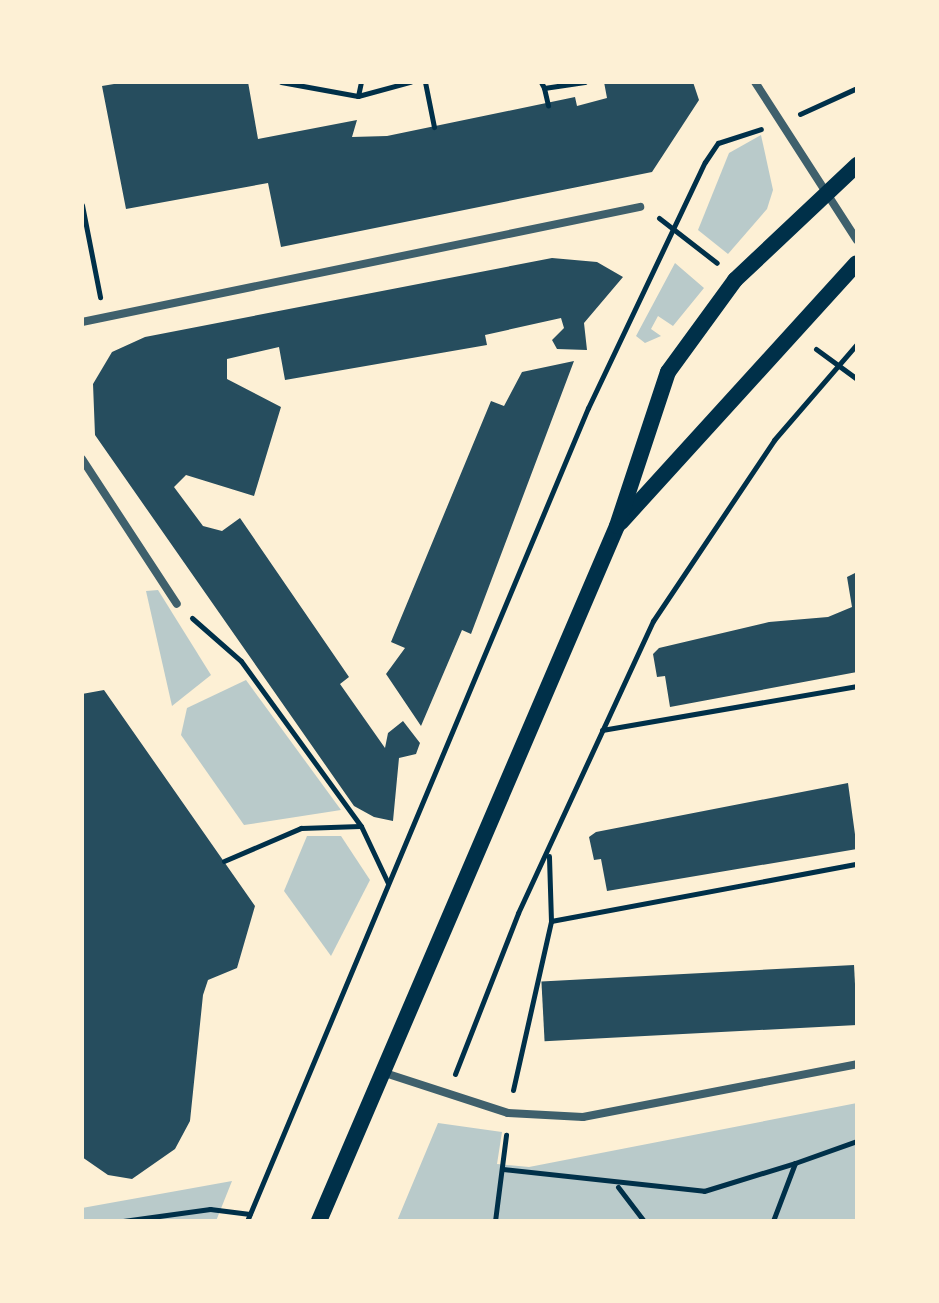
<!DOCTYPE html>
<style>
body{margin:0}
#map{position:relative;width:939px;height:1303px;overflow:hidden;background:#fdf0d5;font-family:Barlow,sans-serif}
div>[style]{position:absolute}
.green>*{inset:0;background:#b9caca}
.building>*{inset:0;background:#264d5e;transform-origin:0 0}
.path>*{height:5px;margin:-2.5px;padding:0 2.5px;transform-origin:2.5px;border-radius:2.5px;background:#003049}
.minor>*{height:8px;margin:-4px;padding:0 4px;transform-origin:4px;border-radius:4px;background:#3f606c}
.secondary>*{height:16px;margin:-8px;padding:0 8px;transform-origin:8px;border-radius:8px;background:#003049}
span{translate:-50% -50%;white-space:nowrap;text-align:center;line-height:1.15;-webkit-text-stroke:7px #fdf0d5;paint-order:stroke}
.frame{position:absolute;inset:0;border:84px solid #fdf0d5;pointer-events:none}
</style>
<div id="map">
<div class="green">
<div style="clip-path:polygon(761px 135px,773px 190px,767px 209px,728px 254px,698px 230px,729px 153px)"></div>
<div style="clip-path:polygon(675px 263px,704px 288px,673px 326px,658px 316px,651px 329px,661px 336px,645px 343px,636px 336px)"></div>
<div style="clip-path:polygon(158px 590px,211px 675px,172px 706px,146px 591px)"></div>
<div style="clip-path:polygon(246px 680px,341px 810px,244px 825px,181px 735px,187px 708px)"></div>
<div style="clip-path:polygon(307px 836px,341px 836px,370px 880px,331px 956px,284px 891px)"></div>
<div style="clip-path:polygon(857px 1103px,857px 1221px,397px 1221px,438px 1123px,502px 1132px,497px 1164px,529px 1167px)"></div>
<div style="clip-path:polygon(232px 1181px,216px 1221px,82px 1221px,82px 1208px)"></div>
</div>
<div class="building">
<div style="clip-path:polygon(126px 82px,248px 82px,258px 139px,357px 120px,352px 137px,387px 136px,575px 97px,577px 106px,607px 98px,604px 82px,693px 82px,699px 100px,652px 172px,281px 247px,268px 183px,126px 209px,102px 86px)"></div>
<div style="clip-path:polygon(552px 258px,597px 262px,623px 277px,584px 323px,587px 350px,557px 349px,552px 340px,564px 328px,561px 318px,485px 335px,487px 345px,285px 380px,279px 347px,227px 359px,227px 379px,281px 407px,254px 496px,186px 475px,174px 487px,203px 526px,222px 531px,240px 518px,349px 677px,340px 684px,385px 748px,388px 733px,403px 721px,420px 743px,416px 754px,399px 758px,393px 821px,374px 817px,354px 806px,95px 435px,93px 384px,112px 352px,145px 337px)"></div>
<div style="clip-path:polygon(574px 361px,471px 634px,462px 630px,421px 726px,386px 674px,405px 648px,391px 642px,491px 401px,504px 406px,522px 372px)"></div>
<div style="clip-path:polygon(857px 572px,857px 672px,670px 707px,665px 676px,657px 677px,653px 654px,659px 648px,769px 622px,828px 617px,852px 607px,847px 577px)"></div>
<div style="clip-path:polygon(104px 690px,255px 906px,237px 968px,208px 980px,203px 995px,190px 1121px,175px 1149px,132px 1179px,108px 1175px,82px 1157px,82px 694px)"></div>
<div style="clip-path:polygon(848px 783px,857px 849px,607px 891px,601px 859px,594px 860px,589px 837px,596px 832px)"></div>
<div style="left:854px;top:965px;width:60px;height:313px;rotate:87deg"></div>
</div>
<div class="path">
<div style="left:281px;top:82px;width:78px;rotate:10.3deg"></div>
<div style="left:358px;top:96px;width:54px;rotate:-15.1deg"></div>
<div style="left:425px;top:82px;width:46px;rotate:78.7deg"></div>
<div style="left:541px;top:82px;width:7px;rotate:63deg"></div>
<div style="left:544px;top:88px;width:41px;rotate:-8.3deg"></div>
<div style="left:544px;top:88px;width:18px;rotate:77deg"></div>
<div style="left:358px;top:96px;width:14px;rotate:-78deg"></div>
<div style="left:800px;top:114px;width:63px;rotate:-24.5deg"></div>
<div style="left:82px;top:205px;width:94px;rotate:78.9deg"></div>
<div style="left:659px;top:218px;width:73px;rotate:37.8deg"></div>
<div style="left:816px;top:349px;width:51px;rotate:36.2deg"></div>
<div style="left:192px;top:618px;width:65px;rotate:41.3deg"></div>
<div style="left:241px;top:661px;width:204px;rotate:54deg"></div>
<div style="left:361px;top:826px;width:63px;rotate:64.7deg"></div>
<div style="left:602px;top:730px;width:259px;rotate:-9.8deg"></div>
<div style="left:224px;top:861px;width:84px;rotate:-23.2deg"></div>
<div style="left:301px;top:828px;width:59px;rotate:-1.9deg"></div>
<div style="left:551px;top:921px;width:311px;rotate:-10.6deg"></div>
<div style="left:455px;top:1074px;width:173px;rotate:-68.6deg"></div>
<div style="left:518px;top:913px;width:322px;rotate:-65.2deg"></div>
<div style="left:653px;top:621px;width:218px;rotate:-56.2deg"></div>
<div style="left:774px;top:440px;width:127px;rotate:-49.2deg"></div>
<div style="left:513px;top:1090px;width:173px;rotate:-77.3deg"></div>
<div style="left:551px;top:921px;width:65px;rotate:-91.8deg"></div>
<div style="left:795px;top:1163px;width:66px;rotate:-19.5deg"></div>
<div style="left:503px;top:1169px;width:202px;rotate:6.2deg"></div>
<div style="left:704px;top:1191px;width:95px;rotate:-17.1deg"></div>
<div style="left:795px;top:1163px;width:62px;rotate:110.8deg"></div>
<div style="left:618px;top:1187px;width:43px;rotate:52.6deg"></div>
<div style="left:123px;top:1221px;width:88px;rotate:-7.9deg"></div>
<div style="left:210px;top:1209px;width:40px;rotate:7.1deg"></div>
<div style="left:247px;top:1221px;width:882px;rotate:-67.25deg"></div>
<div style="left:588px;top:408px;width:272px;rotate:-64.6deg"></div>
<div style="left:705px;top:162px;width:23px;rotate:-56deg"></div>
<div style="left:718px;top:143px;width:45px;rotate:-18deg"></div>
<div style="left:495px;top:1221px;width:87px;rotate:-82.7deg"></div>
</div>
<div class="minor">
<div style="left:755px;top:82px;width:188px;rotate:57.2deg"></div>
<div style="left:82px;top:322px;width:570px;rotate:-11.65deg"></div>
<div style="left:82px;top:459px;width:173px;rotate:56.8deg"></div>
<div style="left:385px;top:1073px;width:129px;rotate:18deg"></div>
<div style="left:508px;top:1113px;width:75px;rotate:3.1deg"></div>
<div style="left:583px;top:1117px;width:279px;rotate:-10.9deg"></div>
</div>
<div class="secondary">
<div style="left:621px;top:522px;width:350px;rotate:-47.7deg"></div>
<div style="left:319px;top:1221px;width:756px;rotate:-66.79deg"></div>
<div style="left:617px;top:526px;width:162px;rotate:-71.7deg"></div>
<div style="left:668px;top:372px;width:114px;rotate:-53.9deg"></div>
<div style="left:735px;top:280px;width:168px;rotate:-43.3deg"></div>
</div>
<div class="frame"></div>
</div>
